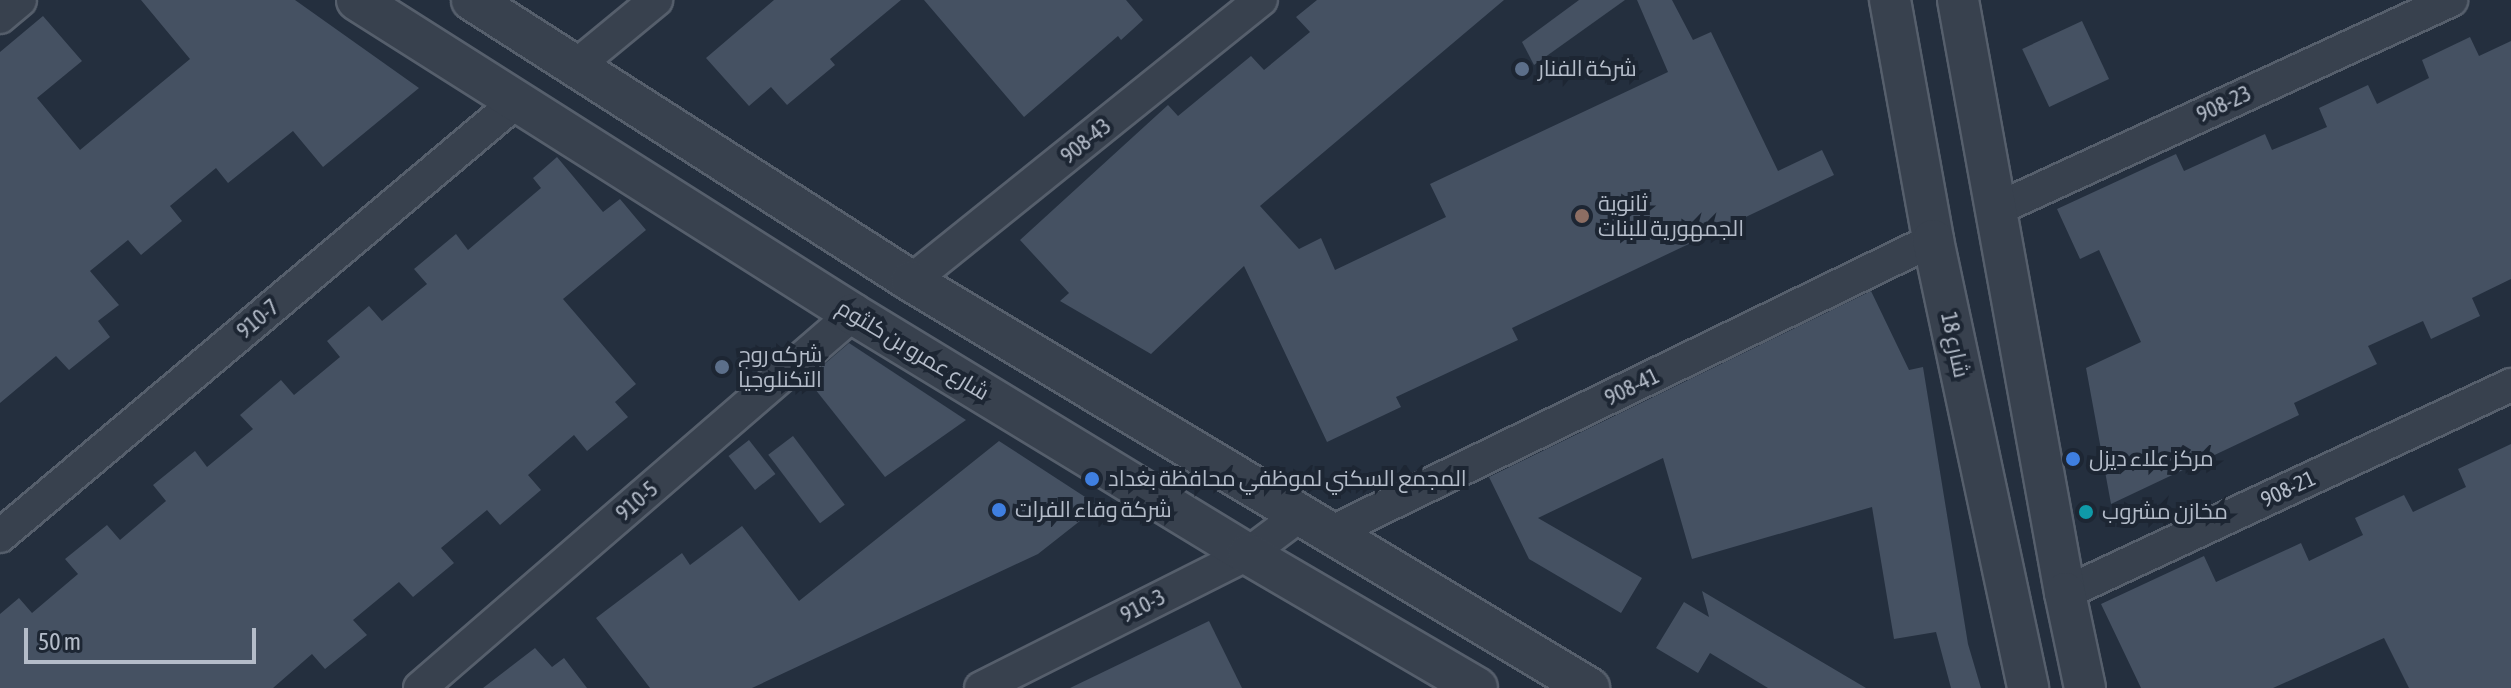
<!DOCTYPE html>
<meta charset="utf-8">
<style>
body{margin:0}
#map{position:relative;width:2511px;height:688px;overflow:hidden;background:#242f3e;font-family:"Asap Condensed",Cairo,sans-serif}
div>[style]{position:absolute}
.building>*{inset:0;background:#455162;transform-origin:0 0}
.roads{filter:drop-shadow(2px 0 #565f6c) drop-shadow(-2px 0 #565f6c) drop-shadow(0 2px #565f6c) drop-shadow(0 -2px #565f6c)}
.minor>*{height:32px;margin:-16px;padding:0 16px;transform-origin:16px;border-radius:16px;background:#38414e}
.tertiary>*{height:40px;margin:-20px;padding:0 20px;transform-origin:20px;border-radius:20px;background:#38414e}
.dots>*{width:22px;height:22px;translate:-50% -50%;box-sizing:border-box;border:4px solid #1d2633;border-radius:50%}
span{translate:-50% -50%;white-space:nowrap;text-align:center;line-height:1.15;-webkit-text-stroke:8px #1d2633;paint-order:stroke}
.poi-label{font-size:22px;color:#b4bcc9}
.left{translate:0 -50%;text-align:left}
.street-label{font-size:22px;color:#b4bcc9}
.scale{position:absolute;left:24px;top:628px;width:232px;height:36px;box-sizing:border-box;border:4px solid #b4bcc9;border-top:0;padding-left:10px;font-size:24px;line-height:28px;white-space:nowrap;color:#b4bcc9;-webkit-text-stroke:6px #1d2633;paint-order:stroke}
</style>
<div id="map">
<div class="building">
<div style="clip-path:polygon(141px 0,295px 0,419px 88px,323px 167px,293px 131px,228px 183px,216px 168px,170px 206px,182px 221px,141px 255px,128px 240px,90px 271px,119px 305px,98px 321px,110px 337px,69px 370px,56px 356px,0 403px,0 52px,43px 16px,82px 61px,37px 98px,80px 150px,190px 59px)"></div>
<div style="clip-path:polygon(774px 0,901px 0,830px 59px,835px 65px,787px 105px,771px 87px,749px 106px,706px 58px)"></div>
<div style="clip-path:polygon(924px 0,1126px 0,1143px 20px,1121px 40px,1118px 36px,1024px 117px)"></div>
<div style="clip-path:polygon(1317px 0,1504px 0,1260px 206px,1299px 249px,1321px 238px,1335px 270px,1446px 217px,1430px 184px,1668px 72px,1637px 0,1672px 0,1693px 40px,1711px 32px,1778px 171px,1822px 150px,1834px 175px,1512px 328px,1518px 340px,1396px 397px,1401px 407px,1327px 442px,1244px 266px,1151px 354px,1060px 301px,1069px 293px,1020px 240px,1168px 105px,1178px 116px,1251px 56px,1264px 70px,1310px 32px,1296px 17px)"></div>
<div style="clip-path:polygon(1579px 0,1625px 0,1534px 65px,1522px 42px)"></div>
<div style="left:2082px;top:21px;width:64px;height:66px;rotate:65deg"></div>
<div style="clip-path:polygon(2470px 37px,2479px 56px,2511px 41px,2511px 279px,2472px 298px,2480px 316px,2431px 339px,2423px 321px,2368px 346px,2377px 364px,2294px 403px,2299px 415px,2111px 504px,2086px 368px,2141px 342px,2099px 250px,2080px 259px,2057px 209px,2176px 154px,2184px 171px,2265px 134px,2272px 150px,2327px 127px,2319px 108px,2368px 85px,2377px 104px,2429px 78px,2422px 60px)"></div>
<div style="clip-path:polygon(557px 157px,603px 212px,620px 199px,646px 230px,563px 299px,636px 384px,615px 402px,628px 417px,587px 451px,574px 435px,528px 475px,541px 490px,500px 525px,487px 510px,441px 548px,454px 563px,413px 597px,399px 582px,353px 620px,367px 635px,325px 669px,312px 654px,273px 688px,0 688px,0 614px,19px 598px,32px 613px,78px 574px,65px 559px,107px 525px,120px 540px,166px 501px,153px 485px,195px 451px,207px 467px,253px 429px,240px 415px,281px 380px,294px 395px,316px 377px,340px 357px,327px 341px,369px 306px,382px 321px,427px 284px,414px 269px,456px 234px,468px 250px,541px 188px,533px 178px)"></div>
<div style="clip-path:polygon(1871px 291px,1909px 370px,1923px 367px,1968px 644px,1981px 688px,1951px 688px,1936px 632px,1894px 639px,1872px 507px,1692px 559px,1663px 458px,1538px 518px,1642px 578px,1621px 613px,1529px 559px,1489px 477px)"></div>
<div style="clip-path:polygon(849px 343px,966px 420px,885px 477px,807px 379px)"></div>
<div style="left:793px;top:436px;width:86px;height:31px;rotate:53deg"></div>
<div style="left:749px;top:440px;width:43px;height:26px;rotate:52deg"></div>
<div style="clip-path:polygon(999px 441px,1099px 506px,1038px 554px,752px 688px,650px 688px,596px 618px,682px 553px,690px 565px,742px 526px,799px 601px)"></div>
<div style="clip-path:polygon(2511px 444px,2511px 688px,2409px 688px,2384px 638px,2273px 688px,2141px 688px,2101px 604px,2204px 556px,2216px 582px,2301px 543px,2309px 561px,2363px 535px,2355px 518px,2404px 495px,2413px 512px,2466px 487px,2458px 469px)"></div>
<div style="clip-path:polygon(1702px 591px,1866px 688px,1768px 688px,1710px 653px,1698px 673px,1656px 648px,1684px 602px,1709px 617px)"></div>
<div style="clip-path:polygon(1209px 621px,1242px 688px,1070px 688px)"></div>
<div style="clip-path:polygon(535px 648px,552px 667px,564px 658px,587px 688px,483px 688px)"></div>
</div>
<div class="roads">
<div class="minor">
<div style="left:0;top:17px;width:26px;rotate:-40deg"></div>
<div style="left:576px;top:66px;width:104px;rotate:-39.5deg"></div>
<div style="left:1997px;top:209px;width:500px;rotate:-24.7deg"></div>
<div style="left:911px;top:281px;width:449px;rotate:-38.8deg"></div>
<div style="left:1330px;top:533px;width:670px;rotate:-25.92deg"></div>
<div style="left:0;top:536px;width:674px;rotate:-40.07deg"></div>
<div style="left:2065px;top:593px;width:492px;rotate:-25deg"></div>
<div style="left:420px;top:688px;width:572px;rotate:-40.82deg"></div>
<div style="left:981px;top:688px;width:299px;rotate:-26.7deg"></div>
<div style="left:1248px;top:554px;width:65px;rotate:-36.9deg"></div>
</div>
<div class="tertiary">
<div style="left:357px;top:0;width:587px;rotate:32.34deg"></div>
<div style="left:853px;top:314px;width:462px;rotate:31.3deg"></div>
<div style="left:1248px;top:554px;width:265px;rotate:30.3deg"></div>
<div style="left:472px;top:0;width:521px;rotate:32.62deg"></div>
<div style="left:911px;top:281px;width:791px;rotate:30.98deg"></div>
<div style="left:1890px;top:0;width:244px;rotate:79.8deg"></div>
<div style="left:1933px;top:240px;width:458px;rotate:78deg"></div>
<div style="left:1958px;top:0;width:603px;rotate:79.77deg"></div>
<div style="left:2065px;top:593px;width:97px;rotate:78.1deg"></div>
</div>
</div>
<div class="dots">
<div style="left:1522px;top:69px;background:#5c6f8a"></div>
<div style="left:1582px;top:216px;background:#8d6e63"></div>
<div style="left:722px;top:367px;background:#5c6f8a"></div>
<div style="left:2073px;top:459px;background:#3f7fe0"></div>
<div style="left:1092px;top:479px;background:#3f7fe0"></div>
<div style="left:999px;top:510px;background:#3f7fe0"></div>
<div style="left:2086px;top:512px;background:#0f9aa8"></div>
</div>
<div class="poi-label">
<span class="left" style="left:1538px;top:69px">شركة الفنار</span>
<span class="left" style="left:1598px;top:216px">ثانوية<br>الجمهورية للبنات</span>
<span class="left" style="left:738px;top:367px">شركه روح<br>التكنلوجيا</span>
<span class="left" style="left:2089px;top:459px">مركز علاء ديزل</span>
<span class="left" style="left:1108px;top:479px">المجمع السكني لموظفي محافظة بغداد</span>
<span class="left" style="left:1015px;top:510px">شركة وفاء الفرات</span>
<span class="left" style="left:2102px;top:512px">مخازن مشروب</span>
</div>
<div class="street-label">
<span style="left:2224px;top:104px;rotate:-25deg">908-23</span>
<span style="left:1086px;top:141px;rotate:-39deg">908-43</span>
<span style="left:258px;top:319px;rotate:-40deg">910-7</span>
<span style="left:1955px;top:345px;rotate:78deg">شارع 18</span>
<span style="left:913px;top:350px;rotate:31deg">شارع عمرو بن كلثوم</span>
<span style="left:1632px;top:387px;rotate:-26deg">908-41</span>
<span style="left:2288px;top:489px;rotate:-25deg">908-21</span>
<span style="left:637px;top:501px;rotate:-41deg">910-5</span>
<span style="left:1143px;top:606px;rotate:-27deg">910-3</span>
</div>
<div class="scale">50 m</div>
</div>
